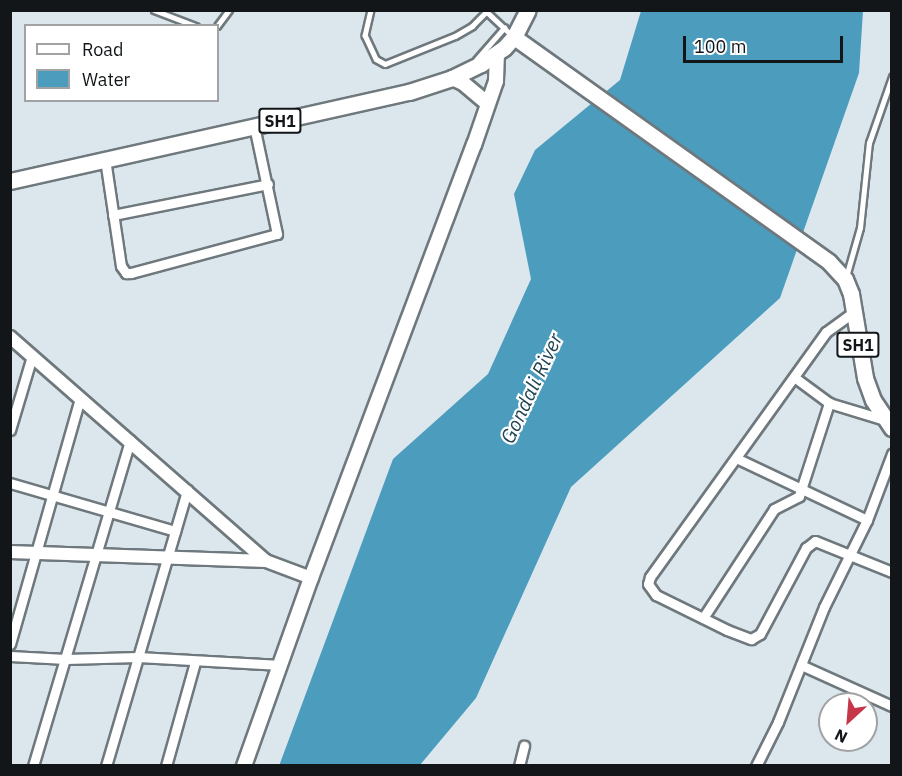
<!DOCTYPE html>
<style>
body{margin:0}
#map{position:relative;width:902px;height:776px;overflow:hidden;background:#dce7ed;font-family:"IBM Plex Sans",sans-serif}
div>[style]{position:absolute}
.water>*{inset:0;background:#4b9cbd}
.roads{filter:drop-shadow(2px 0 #6e787d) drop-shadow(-2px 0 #6e787d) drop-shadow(0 2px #6e787d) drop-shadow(0 -2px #6e787d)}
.service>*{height:4.5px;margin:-2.25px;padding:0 2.25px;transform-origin:2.25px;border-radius:2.25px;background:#fff}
.minor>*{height:9px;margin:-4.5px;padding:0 4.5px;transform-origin:4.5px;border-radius:4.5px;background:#fff}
.tertiary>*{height:12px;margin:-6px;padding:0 6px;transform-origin:6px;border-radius:6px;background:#fff}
.secondary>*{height:14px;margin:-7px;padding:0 7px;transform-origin:7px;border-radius:7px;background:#fff}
.primary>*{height:15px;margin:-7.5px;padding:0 7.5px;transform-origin:7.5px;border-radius:7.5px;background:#fff}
span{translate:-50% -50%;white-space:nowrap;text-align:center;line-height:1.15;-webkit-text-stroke:4.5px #fff;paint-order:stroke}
.shield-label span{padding:2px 4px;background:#fff;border:2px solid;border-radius:4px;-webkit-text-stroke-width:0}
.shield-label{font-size:16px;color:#121618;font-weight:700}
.water-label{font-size:20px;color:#1f4352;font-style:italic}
.frame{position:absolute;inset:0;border:12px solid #121618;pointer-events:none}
.legend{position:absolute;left:24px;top:24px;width:195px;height:78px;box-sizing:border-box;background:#fff;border:2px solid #a0a2a3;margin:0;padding:8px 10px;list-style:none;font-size:18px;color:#121618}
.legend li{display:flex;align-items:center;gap:12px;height:30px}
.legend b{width:30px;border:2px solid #a0a2a3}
.north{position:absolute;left:818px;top:692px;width:60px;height:60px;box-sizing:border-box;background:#fff;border:2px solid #a0a2a3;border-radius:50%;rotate:206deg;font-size:16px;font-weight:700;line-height:24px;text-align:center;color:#121618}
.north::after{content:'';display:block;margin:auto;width:21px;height:27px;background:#c63649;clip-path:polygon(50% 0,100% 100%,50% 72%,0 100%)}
.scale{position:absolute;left:683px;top:36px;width:160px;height:27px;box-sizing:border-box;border:3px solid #121618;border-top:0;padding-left:8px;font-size:18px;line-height:21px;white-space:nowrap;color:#121618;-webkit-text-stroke:4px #fff;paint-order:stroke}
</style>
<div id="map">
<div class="water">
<div style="clip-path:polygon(641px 11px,863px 11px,859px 73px,780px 298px,571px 487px,476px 698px,420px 765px,279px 766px,393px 459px,488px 374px,531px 279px,514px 194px,535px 150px,620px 80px)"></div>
</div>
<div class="roads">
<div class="service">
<div style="left:154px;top:10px;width:45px;rotate:20.9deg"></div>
<div style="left:371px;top:10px;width:26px;rotate:103deg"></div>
<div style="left:365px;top:35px;width:26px;rotate:65deg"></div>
<div style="left:376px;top:59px;width:10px;rotate:29deg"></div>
<div style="left:385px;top:64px;width:75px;rotate:-21.8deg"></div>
<div style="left:455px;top:36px;width:20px;rotate:-30deg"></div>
<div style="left:472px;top:26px;width:23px;rotate:-45deg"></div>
<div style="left:487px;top:12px;width:34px;rotate:43deg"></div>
<div style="left:217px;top:26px;width:20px;rotate:-53deg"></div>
<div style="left:476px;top:60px;width:43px;rotate:-48.8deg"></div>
<div style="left:846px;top:277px;width:51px;rotate:-74.1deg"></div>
<div style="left:860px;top:228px;width:85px;rotate:-84deg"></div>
<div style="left:869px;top:143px;width:70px;rotate:-70.8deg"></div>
</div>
<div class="minor">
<div style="left:105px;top:159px;width:108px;rotate:81.5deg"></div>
<div style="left:121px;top:266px;width:9px;rotate:54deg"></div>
<div style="left:126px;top:273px;width:5px"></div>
<div style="left:131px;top:273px;width:151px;rotate:-15deg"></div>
<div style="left:277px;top:234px;width:110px;rotate:-102deg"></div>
<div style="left:113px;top:215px;width:158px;rotate:-11.3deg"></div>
<div style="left:855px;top:311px;width:36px;rotate:144deg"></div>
<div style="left:826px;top:332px;width:302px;rotate:125.7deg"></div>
<div style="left:650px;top:577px;width:7px;rotate:106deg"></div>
<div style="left:648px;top:584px;width:14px;rotate:54deg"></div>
<div style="left:656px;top:595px;width:79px;rotate:26.2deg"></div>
<div style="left:727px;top:630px;width:26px;rotate:21deg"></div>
<div style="left:751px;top:639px;width:10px;rotate:-29deg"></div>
<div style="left:760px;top:634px;width:98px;rotate:-61.9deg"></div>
<div style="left:806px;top:548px;width:11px;rotate:-38deg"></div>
<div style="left:815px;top:541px;width:83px;rotate:21.9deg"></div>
<div style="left:794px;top:377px;width:44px;rotate:36.6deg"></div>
<div style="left:829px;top:403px;width:59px;rotate:16.9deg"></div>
<div style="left:10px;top:430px;width:77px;rotate:-73.4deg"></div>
<div style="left:736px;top:458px;width:145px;rotate:25.3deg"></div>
<div style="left:10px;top:483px;width:172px;rotate:16.2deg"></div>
<div style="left:703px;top:618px;width:130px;rotate:-56.9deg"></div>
<div style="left:774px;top:509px;width:28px;rotate:-27deg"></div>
<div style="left:799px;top:496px;width:98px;rotate:-72.1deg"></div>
<div style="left:10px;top:644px;width:255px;rotate:-74.1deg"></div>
<div style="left:10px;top:656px;width:56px;rotate:3.1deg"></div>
<div style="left:66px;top:659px;width:72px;rotate:-1.6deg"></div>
<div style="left:138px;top:657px;width:143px;rotate:3.2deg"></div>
<div style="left:801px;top:665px;width:100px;rotate:24.3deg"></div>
<div style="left:33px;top:766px;width:340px;rotate:-73.4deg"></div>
<div style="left:106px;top:766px;width:288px;rotate:-73.6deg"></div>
<div style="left:166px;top:766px;width:108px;rotate:-74.4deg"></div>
<div style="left:519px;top:766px;width:21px;rotate:-76deg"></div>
<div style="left:756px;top:766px;width:49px;rotate:-63.4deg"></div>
<div style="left:778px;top:722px;width:124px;rotate:-68.2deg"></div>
<div style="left:824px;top:607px;width:97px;rotate:-63.7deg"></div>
<div style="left:867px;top:520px;width:71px;rotate:-69.3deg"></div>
</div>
<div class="tertiary">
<div style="left:10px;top:337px;width:340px;rotate:41.2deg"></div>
<div style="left:266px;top:561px;width:48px;rotate:20.7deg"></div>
<div style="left:10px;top:552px;width:256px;rotate:2deg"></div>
</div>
<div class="secondary">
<div style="left:452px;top:78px;width:12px;rotate:24deg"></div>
<div style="left:463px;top:83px;width:31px;rotate:40deg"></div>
<div style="left:244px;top:766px;width:200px;rotate:-70.4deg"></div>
<div style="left:311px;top:578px;width:463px;rotate:-69.4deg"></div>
<div style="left:474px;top:145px;width:68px;rotate:-71deg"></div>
<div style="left:496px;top:81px;width:27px;rotate:-88deg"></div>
</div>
<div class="primary">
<div style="left:514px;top:37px;width:30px;rotate:-63deg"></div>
<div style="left:10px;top:181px;width:409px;rotate:-12.6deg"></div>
<div style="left:409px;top:92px;width:45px;rotate:-18deg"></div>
<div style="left:452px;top:78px;width:32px;rotate:-26deg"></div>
<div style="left:481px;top:64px;width:28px;rotate:-35deg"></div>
<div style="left:504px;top:48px;width:15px;rotate:-48deg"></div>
<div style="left:514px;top:37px;width:387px;rotate:35.5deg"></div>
<div style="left:829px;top:262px;width:23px;rotate:47deg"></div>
<div style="left:845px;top:279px;width:16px;rotate:68deg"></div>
<div style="left:851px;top:294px;width:85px;rotate:80.5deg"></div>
<div style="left:865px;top:378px;width:23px;rotate:70deg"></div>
<div style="left:873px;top:400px;width:34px;rotate:56deg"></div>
</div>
</div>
<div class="shield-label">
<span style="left:280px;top:121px">SH1</span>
<span style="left:858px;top:345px">SH1</span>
</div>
<div class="water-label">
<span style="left:531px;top:388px;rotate:-65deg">Gondali River</span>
</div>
<div class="frame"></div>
<ul class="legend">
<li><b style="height:8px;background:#fff"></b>Road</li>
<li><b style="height:16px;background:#4b9cbd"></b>Water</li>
</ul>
<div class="north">N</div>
<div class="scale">100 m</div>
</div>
